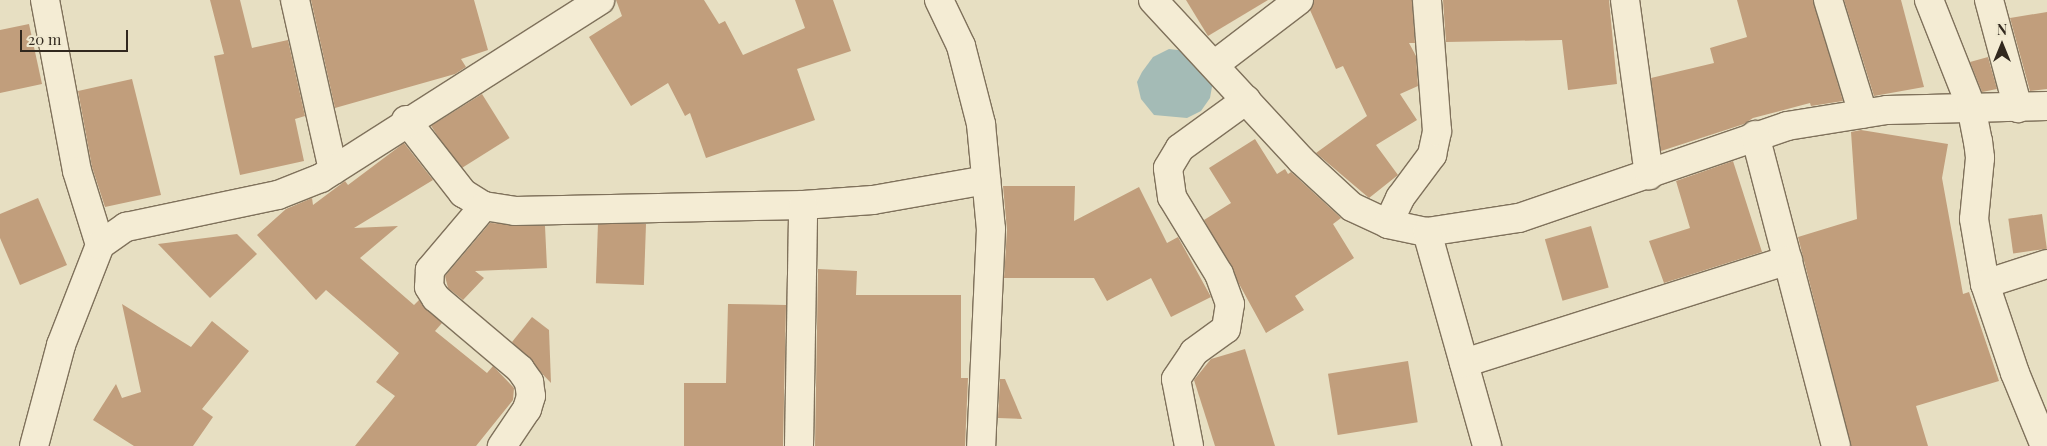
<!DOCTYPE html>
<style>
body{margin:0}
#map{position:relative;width:2047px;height:446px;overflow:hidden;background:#e7dfc2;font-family:"Playfair Display",serif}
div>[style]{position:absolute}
.water>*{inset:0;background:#a4bbb6}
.building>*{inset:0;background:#c19e7c;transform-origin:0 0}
.roads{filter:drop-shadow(1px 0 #7f715b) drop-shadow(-1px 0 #7f715b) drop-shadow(0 1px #7f715b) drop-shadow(0 -1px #7f715b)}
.minor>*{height:28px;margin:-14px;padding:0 14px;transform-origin:14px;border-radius:14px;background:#f4ecd4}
span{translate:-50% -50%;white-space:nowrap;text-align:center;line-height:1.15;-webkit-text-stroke:4px #f0e9d0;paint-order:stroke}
.north{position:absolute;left:1977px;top:20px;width:50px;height:50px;-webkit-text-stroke:4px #f0e9d0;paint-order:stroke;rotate:0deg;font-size:14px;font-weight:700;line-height:20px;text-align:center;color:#31281e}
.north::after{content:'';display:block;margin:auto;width:18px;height:22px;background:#31281e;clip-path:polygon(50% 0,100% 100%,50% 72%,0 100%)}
.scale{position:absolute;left:20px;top:30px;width:108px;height:22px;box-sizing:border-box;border:2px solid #31281e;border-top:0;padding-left:6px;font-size:15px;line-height:18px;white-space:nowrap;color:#31281e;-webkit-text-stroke:4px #f0e9d0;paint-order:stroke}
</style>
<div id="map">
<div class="water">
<div style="clip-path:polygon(1169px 49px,1187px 51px,1213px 81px,1210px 98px,1201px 111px,1187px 118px,1154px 115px,1141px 99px,1137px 82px,1142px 72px,1153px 57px)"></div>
</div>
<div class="building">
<div style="clip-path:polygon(210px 0,240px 0,252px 48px,288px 40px,305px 116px,295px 119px,304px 161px,240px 175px,214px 56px,224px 54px)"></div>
<div style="clip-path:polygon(311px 0,474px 0,488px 50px,461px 59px,466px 67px,455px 74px,335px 108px)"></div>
<div style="clip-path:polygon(616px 0,704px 0,719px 24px,725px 21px,743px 55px,805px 28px,795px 0,833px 0,851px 51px,797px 69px,815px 120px,706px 158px,690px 113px,685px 116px,668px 83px,631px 106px,589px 37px,622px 16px)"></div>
<div style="clip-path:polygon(1186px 0,1268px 0,1208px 36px)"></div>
<div style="clip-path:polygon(1314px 0,1412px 0,1415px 43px,1409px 43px,1416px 56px,1418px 86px,1400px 94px,1417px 120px,1376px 145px,1398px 175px,1369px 198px,1316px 153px,1367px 116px,1343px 66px,1336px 69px,1310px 10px)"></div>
<div style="clip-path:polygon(1443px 0,1609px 0,1617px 84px,1568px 90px,1562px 40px,1446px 42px)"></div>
<div style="clip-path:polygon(1737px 0,1813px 0,1843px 101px,1811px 106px,1810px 103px,1753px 118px,1744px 124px,1661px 151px,1651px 78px,1714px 63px,1710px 48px,1747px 37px)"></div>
<div style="clip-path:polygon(1844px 0,1901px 0,1924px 87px,1874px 96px)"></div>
<div style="clip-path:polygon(2047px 12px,2047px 89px,2030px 91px,2010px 18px)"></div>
<div style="clip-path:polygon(29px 24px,42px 84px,0 93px,0 30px)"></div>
<div style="clip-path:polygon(1988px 57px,1997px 89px,1982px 92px,1970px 62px)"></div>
<div style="clip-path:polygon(132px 79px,161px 195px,105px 207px,92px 167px,78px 91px)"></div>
<div style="left:482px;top:94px;width:52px;height:60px;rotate:58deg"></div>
<div style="clip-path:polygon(1861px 130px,1948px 144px,1942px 178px,1963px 294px,1969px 292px,1999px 381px,1916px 406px,1928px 446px,1851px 446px,1798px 237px,1857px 219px,1851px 132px)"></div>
<div style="clip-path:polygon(1255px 139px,1277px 174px,1285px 169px,1288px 174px,1291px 172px,1341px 218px,1333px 224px,1354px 258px,1295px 296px,1304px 310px,1266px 333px,1204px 220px,1231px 203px,1209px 168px)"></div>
<div style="clip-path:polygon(404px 143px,433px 180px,354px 228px,398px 226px,360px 258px,414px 305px,419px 300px,442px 323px,435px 331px,487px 373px,493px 366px,514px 388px,513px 400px,476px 446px,355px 446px,395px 396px,376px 382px,399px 353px,326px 290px,316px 300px,257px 235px,286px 209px,312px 198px,313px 205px,345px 181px,348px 185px)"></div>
<div style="clip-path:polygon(1733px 161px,1762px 252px,1664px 283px,1649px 241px,1690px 228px,1676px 181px)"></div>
<div style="clip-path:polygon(1003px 186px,1075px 186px,1074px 221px,1139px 187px,1167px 243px,1178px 237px,1211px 297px,1171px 317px,1151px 278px,1107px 301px,1094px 278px,1004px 278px,1007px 230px)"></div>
<div style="clip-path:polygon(38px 198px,67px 265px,20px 285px,0 238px,0 214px)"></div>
<div style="left:2042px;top:214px;width:35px;height:34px;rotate:82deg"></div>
<div style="clip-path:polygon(490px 223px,545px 226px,547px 268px,475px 271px,484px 278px,463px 300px,448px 288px,445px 276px)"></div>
<div style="left:646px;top:224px;width:61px;height:48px;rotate:92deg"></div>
<div style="left:1591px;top:226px;width:64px;height:48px;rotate:74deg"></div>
<div style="clip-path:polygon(237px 234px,257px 254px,210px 298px,158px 244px)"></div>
<div style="clip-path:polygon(818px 269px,857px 271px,856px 295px,961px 295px,961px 378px,968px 378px,965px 446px,815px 446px)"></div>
<div style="clip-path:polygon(122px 304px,191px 347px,212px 321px,249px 351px,202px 409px,213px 417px,193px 446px,134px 446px,93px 420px,116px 384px,122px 398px,141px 392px)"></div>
<div style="clip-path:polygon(728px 304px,786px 305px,783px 446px,684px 446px,684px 383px,726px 383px)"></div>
<div style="clip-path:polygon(532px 317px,549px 330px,551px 383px,512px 342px)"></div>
<div style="clip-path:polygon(1245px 349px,1275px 446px,1215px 446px,1194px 380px,1211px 359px)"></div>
<div style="left:1408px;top:361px;width:62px;height:81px;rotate:81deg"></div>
<div style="clip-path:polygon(1000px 379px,1005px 379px,1022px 419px,998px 418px)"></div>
</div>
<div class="roads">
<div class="minor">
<div style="left:45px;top:0;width:174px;rotate:79.4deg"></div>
<div style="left:77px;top:171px;width:77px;rotate:72.7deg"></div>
<div style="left:295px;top:0;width:174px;rotate:77.4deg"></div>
<div style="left:939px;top:0;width:51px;rotate:64.4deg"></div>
<div style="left:961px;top:46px;width:81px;rotate:75.6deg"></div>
<div style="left:981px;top:124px;width:105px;rotate:84.6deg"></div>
<div style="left:991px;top:229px;width:217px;rotate:92.6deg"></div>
<div style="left:1153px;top:0;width:218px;rotate:47.2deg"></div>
<div style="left:1301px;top:160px;width:69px;rotate:42.7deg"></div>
<div style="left:1352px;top:207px;width:40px;rotate:25deg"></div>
<div style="left:1388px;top:224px;width:40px;rotate:12deg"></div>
<div style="left:1427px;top:232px;width:93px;rotate:-8.7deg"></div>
<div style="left:1519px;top:218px;width:283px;rotate:-18.9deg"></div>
<div style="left:1787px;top:126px;width:101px;rotate:-9.1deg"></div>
<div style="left:1887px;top:110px;width:160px;rotate:-1.4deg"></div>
<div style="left:1625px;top:0;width:177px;rotate:82.2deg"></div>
<div style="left:1828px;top:0;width:119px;rotate:72.9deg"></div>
<div style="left:1929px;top:0;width:114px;rotate:68.4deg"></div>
<div style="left:1971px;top:106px;width:36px;rotate:79deg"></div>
<div style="left:1978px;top:141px;width:17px;rotate:83deg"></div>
<div style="left:1980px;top:158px;width:61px;rotate:95.6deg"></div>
<div style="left:1974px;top:219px;width:66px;rotate:80.4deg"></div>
<div style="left:1985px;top:284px;width:94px;rotate:71.4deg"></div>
<div style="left:2015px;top:373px;width:79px;rotate:67.7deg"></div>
<div style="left:1989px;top:0;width:112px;rotate:75deg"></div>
<div style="left:1214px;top:65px;width:107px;rotate:-37.4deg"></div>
<div style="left:406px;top:120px;width:93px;rotate:52deg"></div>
<div style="left:463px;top:193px;width:25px;rotate:32deg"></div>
<div style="left:484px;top:206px;width:31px;rotate:9deg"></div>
<div style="left:515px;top:211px;width:288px;rotate:-1.2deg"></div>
<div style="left:803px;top:205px;width:70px;rotate:-4.1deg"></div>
<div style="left:873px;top:200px;width:115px;rotate:-10deg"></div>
<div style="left:1755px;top:135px;width:321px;rotate:75.4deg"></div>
<div style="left:484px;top:206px;width:84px;rotate:130.2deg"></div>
<div style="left:430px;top:270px;width:17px;rotate:93deg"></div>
<div style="left:429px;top:287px;width:13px;rotate:58deg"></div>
<div style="left:436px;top:298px;width:110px;rotate:40.2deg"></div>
<div style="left:520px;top:369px;width:16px;rotate:55deg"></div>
<div style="left:529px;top:382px;width:14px;rotate:82deg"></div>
<div style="left:531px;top:396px;width:14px;rotate:107deg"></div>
<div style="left:527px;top:409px;width:45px;rotate:124deg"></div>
<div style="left:1388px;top:224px;width:29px;rotate:-65deg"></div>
<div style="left:1400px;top:198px;width:54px;rotate:-53.3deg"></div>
<div style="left:1432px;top:155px;width:25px;rotate:-78deg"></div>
<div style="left:1437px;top:131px;width:131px;rotate:-94.4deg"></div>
<div style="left:1427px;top:232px;width:222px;rotate:74.3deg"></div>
<div style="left:1985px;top:284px;width:65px;rotate:-17.9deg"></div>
<div style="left:1464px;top:363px;width:340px;rotate:-17.6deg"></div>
<div style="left:34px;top:446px;width:105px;rotate:-75deg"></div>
<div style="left:61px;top:345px;width:107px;rotate:-68.7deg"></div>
<div style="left:100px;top:245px;width:32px;rotate:-35deg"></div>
<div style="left:126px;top:227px;width:155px;rotate:-11.9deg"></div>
<div style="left:278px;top:195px;width:46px;rotate:-21.6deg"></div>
<div style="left:321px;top:178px;width:331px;rotate:-32.5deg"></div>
<div style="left:799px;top:446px;width:241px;rotate:-89deg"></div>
<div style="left:1189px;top:446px;width:68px;rotate:-101deg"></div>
<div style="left:1176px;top:379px;width:32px;rotate:-56deg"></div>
<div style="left:1194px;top:352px;width:39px;rotate:-36deg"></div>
<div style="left:1226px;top:329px;width:25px;rotate:-81deg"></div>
<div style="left:1230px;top:304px;width:32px;rotate:-110deg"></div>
<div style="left:1219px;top:274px;width:90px;rotate:-121.4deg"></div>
<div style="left:1172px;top:197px;width:29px;rotate:-98deg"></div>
<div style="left:1168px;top:168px;width:23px;rotate:-59deg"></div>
<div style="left:1180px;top:148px;width:82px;rotate:-36deg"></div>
</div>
</div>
<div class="north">N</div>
<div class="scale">20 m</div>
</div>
